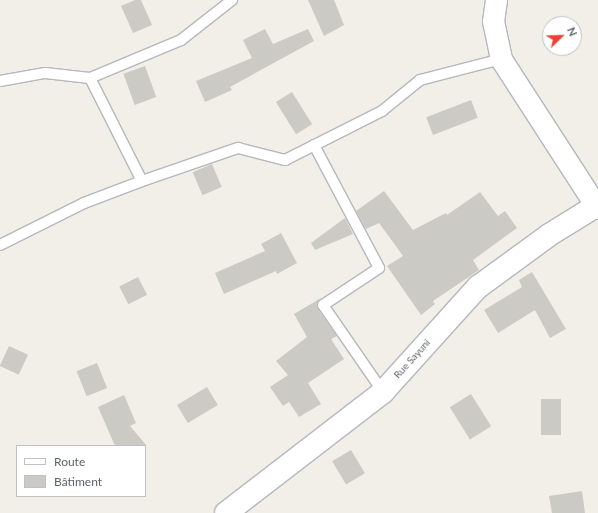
<!DOCTYPE html>
<meta charset="utf-8">
<style>
body{margin:0}
#map{position:relative;width:598px;height:513px;overflow:hidden;background:#f1efe8;font-family:Lato,sans-serif}
div>[style]{position:absolute}
.building>*{inset:0;background:#cccac5;transform-origin:0 0}
.roads{filter:drop-shadow(1px 0 #b5b8bc) drop-shadow(-1px 0 #b5b8bc) drop-shadow(0 1px #b5b8bc) drop-shadow(0 -1px #b5b8bc)}
.lane>*{height:10px;margin:-5px;padding:0 5px;transform-origin:5px;border-radius:5px;background:#fff}
.street>*{height:21px;margin:-10.5px;padding:0 10.5px;transform-origin:10.5px;border-radius:10.5px;background:#fff}
.secondary>*{height:22px;margin:-11px;padding:0 11px;transform-origin:11px;border-radius:11px;background:#fff}
span{translate:-50% -50%;white-space:nowrap;text-align:center;line-height:1.15;-webkit-text-stroke:3px #fff;paint-order:stroke}
.street-label{font-size:10px;color:#5f6368}
.legend{position:absolute;left:16px;top:445px;width:130px;height:52px;box-sizing:border-box;background:#fff;border:1px solid #bfc1c3;margin:0;padding:5px 7px;list-style:none;font-size:12px;color:#5f6368}
.legend li{display:flex;align-items:center;gap:8px;height:20px}
.legend b{width:20px;border:1px solid #bfc1c3}
.north{position:absolute;left:542px;top:16px;width:40px;height:40px;box-sizing:border-box;background:#fff;border:1px solid #bfc1c3;border-radius:50%;rotate:67deg;font-size:11px;font-weight:700;line-height:16px;text-align:center;color:#5f6368}
.north::after{content:'';display:block;margin:auto;width:14px;height:18px;background:#ea4335;clip-path:polygon(50% 0,100% 100%,50% 72%,0 100%)}
</style>
<div id="map">
<div class="building">
<div style="clip-path:polygon(135px 0,141px 0,152px 25px,133px 33px,121px 6px)"></div>
<div style="clip-path:polygon(308px 0,334px 0,344px 25px,324px 36px)"></div>
<div style="clip-path:polygon(265px 29px,273px 44px,308px 29px,314px 41px,230px 87px,232px 90px,205px 102px,196px 81px,252px 58px,243px 40px)"></div>
<div style="left:145px;top:66px;width:33px;height:23px;rotate:70deg"></div>
<div style="left:292px;top:92px;width:38px;height:19px;rotate:58deg"></div>
<div style="left:471px;top:100px;width:19px;height:48px;rotate:69deg"></div>
<div style="left:212px;top:164px;width:25px;height:21px;rotate:67deg"></div>
<div style="clip-path:polygon(384px 191px,413px 230px,446px 213px,447px 215px,480px 192px,498px 216px,505px 211px,517px 228px,473px 260px,479px 270px,433px 301px,435px 304px,421px 315px,387px 266px,403px 256px,379px 223px,366px 229px,356px 211px)"></div>
<div style="clip-path:polygon(345px 218px,353px 234px,315px 250px,311px 243px)"></div>
<div style="clip-path:polygon(281px 233px,297px 263px,277px 274px,276px 271px,224px 294px,215px 273px,265px 251px,261px 244px)"></div>
<div style="clip-path:polygon(532px 272px,566px 329px,550px 338px,535px 310px,498px 333px,484px 310px,522px 287px,519px 280px)"></div>
<div style="left:138px;top:277px;width:20px;height:21px;rotate:63deg"></div>
<div style="clip-path:polygon(321px 298px,317px 303px,317px 308px,337px 336px,331px 339px,344px 359px,308px 383px,321px 404px,299px 417px,289px 402px,283px 406px,270px 387px,288px 375px,276px 361px,307px 337px,294px 314px)"></div>
<div style="left:9px;top:346px;width:21px;height:22px;rotate:25deg"></div>
<div style="left:97px;top:363px;width:27px;height:22px;rotate:68deg"></div>
<div style="left:207px;top:387px;width:21px;height:35px;rotate:59deg"></div>
<div style="left:471px;top:394px;width:38px;height:25px;rotate:58deg"></div>
<div style="clip-path:polygon(124px 395px,136px 423px,130px 426px,147px 446px,115px 446px,98px 407px)"></div>
<div style="left:541px;top:399px;width:20px;height:36px"></div>
<div style="left:351px;top:450px;width:27px;height:22px;rotate:59deg"></div>
<div style="clip-path:polygon(582px 491px,585px 513px,552px 513px,549px 496px)"></div>
</div>
<div class="roads">
<div class="lane">
<div style="left:90px;top:78px;width:115px;rotate:63.2deg"></div>
<div style="left:142px;top:181px;width:102px;rotate:-19deg"></div>
<div style="left:238px;top:148px;width:49px;rotate:14.3deg"></div>
<div style="left:285px;top:160px;width:109px;rotate:-26.8deg"></div>
<div style="left:382px;top:111px;width:49px;rotate:-39.2deg"></div>
<div style="left:420px;top:80px;width:84px;rotate:-14.5deg"></div>
<div style="left:0;top:81px;width:46px;rotate:-10.1deg"></div>
<div style="left:45px;top:73px;width:45px;rotate:6.3deg"></div>
<div style="left:90px;top:78px;width:99px;rotate:-22.7deg"></div>
<div style="left:181px;top:40px;width:65px;rotate:-38.1deg"></div>
<div style="left:314px;top:145px;width:139px;rotate:62.1deg"></div>
<div style="left:379px;top:268px;width:67px;rotate:146.5deg"></div>
<div style="left:323px;top:305px;width:106px;rotate:55.4deg"></div>
<div style="left:0;top:245px;width:94px;rotate:-26.6deg"></div>
<div style="left:84px;top:203px;width:62px;rotate:-20.8deg"></div>
</div>
<div class="street">
<div style="left:496px;top:0;width:21px;rotate:98deg"></div>
<div style="left:493px;top:21px;width:39px;rotate:78deg"></div>
<div style="left:501px;top:59px;width:175px;rotate:57.1deg"></div>
<div style="left:596px;top:206px;width:2px;rotate:-27deg"></div>
</div>
<div class="secondary">
<div style="left:226px;top:513px;width:198px;rotate:-37.6deg"></div>
<div style="left:383px;top:392px;width:142px;rotate:-47.9deg"></div>
<div style="left:478px;top:287px;width:88px;rotate:-36.2deg"></div>
<div style="left:549px;top:235px;width:55px;rotate:-31.7deg"></div>
<div style="left:596px;top:206px;width:3px;rotate:45deg"></div>
</div>
</div>
<div class="street-label">
<span style="left:412px;top:359px;rotate:-48deg">Rue Sayuni</span>
</div>
<ul class="legend">
<li><b style="height:5px;background:#fff"></b>Route</li>
<li><b style="height:11px;background:#cccac5"></b>Bâtiment</li>
</ul>
<div class="north">N</div>
</div>
